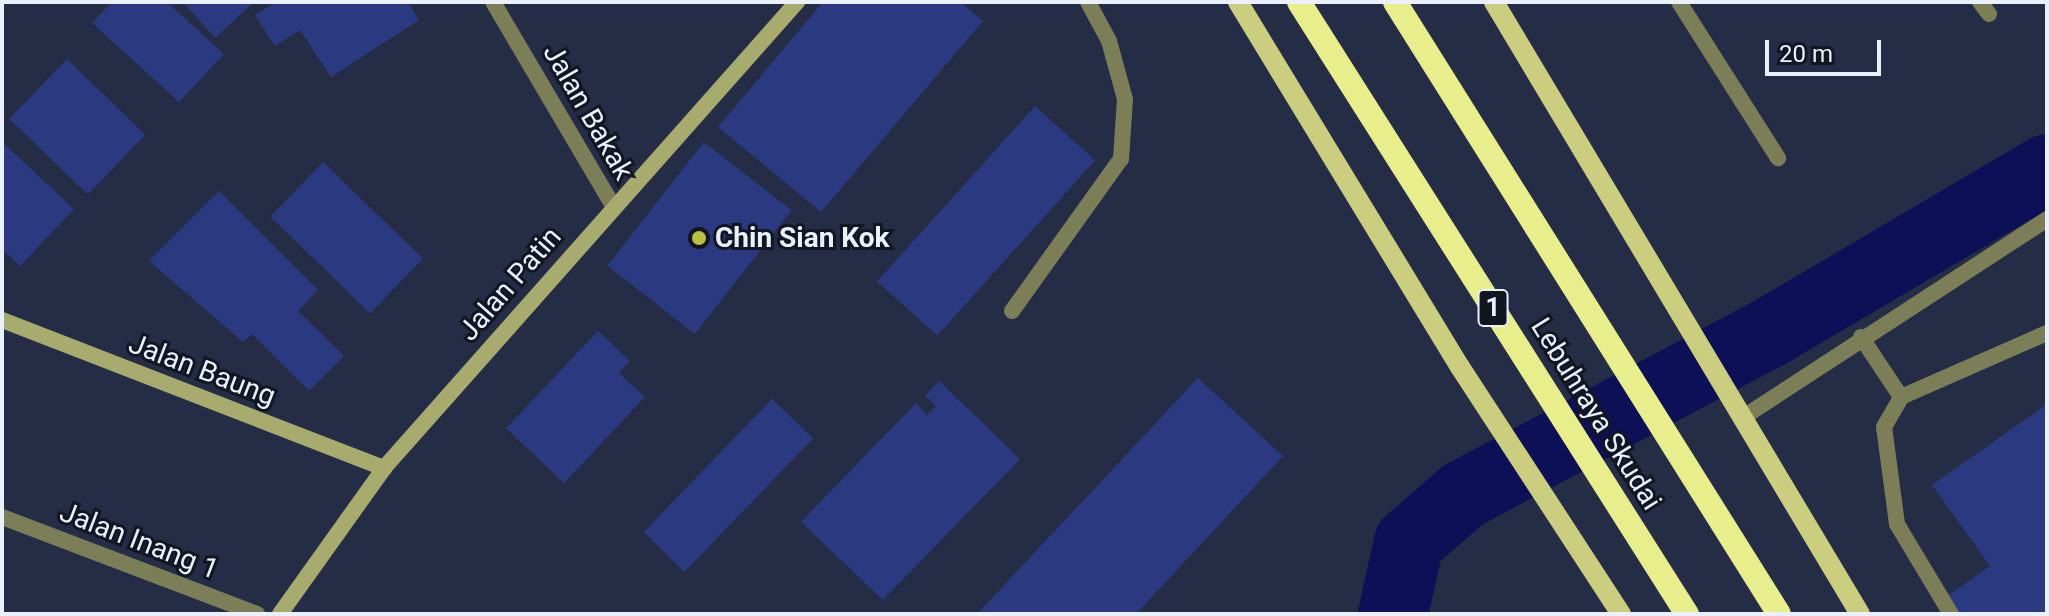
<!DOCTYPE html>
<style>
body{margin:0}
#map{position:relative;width:2049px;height:616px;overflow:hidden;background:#252d46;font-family:Roboto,sans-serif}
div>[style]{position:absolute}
.river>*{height:70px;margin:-35px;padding:0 35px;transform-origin:35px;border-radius:35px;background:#0d1056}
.building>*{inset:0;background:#2a3980;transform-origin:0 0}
.lane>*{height:16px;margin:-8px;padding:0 8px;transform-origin:8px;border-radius:8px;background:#7c7e58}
.street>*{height:16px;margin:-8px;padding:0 8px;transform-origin:8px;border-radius:8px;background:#7c7e58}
.secondary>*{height:16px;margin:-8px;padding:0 8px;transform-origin:8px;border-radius:8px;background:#a8ab6e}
.primary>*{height:20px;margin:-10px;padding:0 10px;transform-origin:10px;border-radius:10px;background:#cace7e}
.highway>*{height:24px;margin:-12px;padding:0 12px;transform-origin:12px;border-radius:12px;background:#e9ee8c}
.dots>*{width:22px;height:22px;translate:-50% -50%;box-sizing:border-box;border:4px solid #121621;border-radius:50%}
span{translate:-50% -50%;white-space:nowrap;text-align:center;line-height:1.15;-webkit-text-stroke:6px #121621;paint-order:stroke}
.shield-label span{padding:2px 6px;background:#121621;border:2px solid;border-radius:6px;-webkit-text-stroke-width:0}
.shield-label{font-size:26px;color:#ebf0fe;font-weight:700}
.street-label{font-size:28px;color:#ebf0fe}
.poi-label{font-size:28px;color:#ebf0fe;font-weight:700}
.left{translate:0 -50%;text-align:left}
.frame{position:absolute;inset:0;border:4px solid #ebf0fe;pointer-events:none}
.scale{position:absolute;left:1765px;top:40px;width:116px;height:36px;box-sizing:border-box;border:4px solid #ebf0fe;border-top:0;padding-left:10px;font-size:24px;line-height:28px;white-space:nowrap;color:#ebf0fe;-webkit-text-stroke:6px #121621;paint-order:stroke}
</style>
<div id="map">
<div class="river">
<div style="left:1393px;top:614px;width:74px;rotate:-77.5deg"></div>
<div style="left:1409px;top:542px;width:72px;rotate:-41deg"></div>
<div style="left:1463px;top:495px;width:352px;rotate:-27.9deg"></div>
<div style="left:1774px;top:330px;width:317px;rotate:-30.5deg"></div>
</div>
<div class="building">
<div style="clip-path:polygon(112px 2px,167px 2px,224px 54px,179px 102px,92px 23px)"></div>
<div style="clip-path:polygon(183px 2px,254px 2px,215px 38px)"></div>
<div style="clip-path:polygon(275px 2px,408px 2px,419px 20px,331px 77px,300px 30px,275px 46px,255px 15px)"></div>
<div style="clip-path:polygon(823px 2px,960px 2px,983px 21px,821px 212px,718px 127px)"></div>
<div style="left:67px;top:59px;width:109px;height:83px;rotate:44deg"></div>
<div style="left:1035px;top:106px;width:81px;height:236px;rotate:42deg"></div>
<div style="clip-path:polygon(2px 142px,74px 209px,20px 266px,2px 249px)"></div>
<div style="left:704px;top:142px;width:111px;height:157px;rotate:38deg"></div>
<div style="left:323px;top:162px;width:139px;height:76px;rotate:44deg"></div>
<div style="clip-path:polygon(219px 191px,318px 290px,298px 311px,344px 356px,309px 391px,252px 334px,243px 342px,149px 261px)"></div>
<div style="clip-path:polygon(598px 331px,630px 361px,619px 373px,645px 397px,564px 483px,506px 428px)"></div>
<div style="clip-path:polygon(1198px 378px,1283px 456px,1136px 614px,977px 614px)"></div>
<div style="clip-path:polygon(939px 381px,1020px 459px,883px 600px,801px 522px,916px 403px,927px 415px,936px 406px,925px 396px)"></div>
<div style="left:772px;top:399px;width:57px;height:185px;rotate:44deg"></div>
<div style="clip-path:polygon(2047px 404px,2047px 614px,1958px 614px,1946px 597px,1990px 566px,1932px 485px)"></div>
</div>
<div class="lane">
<div style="left:1012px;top:311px;width:187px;rotate:-54.4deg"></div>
<div style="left:1121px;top:159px;width:60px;rotate:-86.2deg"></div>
<div style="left:1125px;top:99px;width:60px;rotate:-105.4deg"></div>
<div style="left:1109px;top:41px;width:44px;rotate:-118.3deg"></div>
<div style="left:1861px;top:337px;width:72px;rotate:56.3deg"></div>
<div style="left:1951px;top:614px;width:105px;rotate:-121deg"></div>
<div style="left:1897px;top:524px;width:98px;rotate:-97.6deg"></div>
<div style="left:1884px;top:427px;width:34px;rotate:-60deg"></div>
<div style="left:1901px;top:397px;width:159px;rotate:-23.7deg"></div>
</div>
<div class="street">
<div style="left:493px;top:2px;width:237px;rotate:59.5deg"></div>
<div style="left:1679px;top:2px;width:185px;rotate:57.6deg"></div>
<div style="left:1980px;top:2px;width:15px;rotate:53deg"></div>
<div style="left:1742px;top:418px;width:364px;rotate:-33.1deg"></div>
<div style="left:2px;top:517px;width:273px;rotate:20.8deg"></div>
</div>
<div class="secondary">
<div style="left:2px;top:320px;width:410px;rotate:21.2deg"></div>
<div style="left:280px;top:614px;width:179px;rotate:-54.5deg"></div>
<div style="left:384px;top:468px;width:623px;rotate:-48.45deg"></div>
</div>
<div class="primary">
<div style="left:1238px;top:2px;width:427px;rotate:58.7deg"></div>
<div style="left:1460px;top:367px;width:295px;rotate:56.9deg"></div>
<div style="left:1494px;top:2px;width:713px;rotate:59.12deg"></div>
</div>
<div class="highway">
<div style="left:1299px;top:2px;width:725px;rotate:57.63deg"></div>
<div style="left:1395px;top:2px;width:722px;rotate:57.89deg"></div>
</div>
<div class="dots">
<div style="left:699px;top:238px;background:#bcbf44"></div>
</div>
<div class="shield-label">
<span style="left:1493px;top:308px">1</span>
</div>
<div class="street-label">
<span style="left:588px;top:112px;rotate:60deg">Jalan Bakak</span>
<span style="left:510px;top:284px;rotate:-49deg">Jalan Patin</span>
<span style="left:202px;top:370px;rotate:21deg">Jalan Baung</span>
<span style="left:1596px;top:414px;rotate:58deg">Lebuhraya Skudai</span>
<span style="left:139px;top:541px;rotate:21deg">Jalan Inang 1</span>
</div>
<div class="poi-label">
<span class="left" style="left:715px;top:238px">Chin Sian Kok</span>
</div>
<div class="frame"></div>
<div class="scale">20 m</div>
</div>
